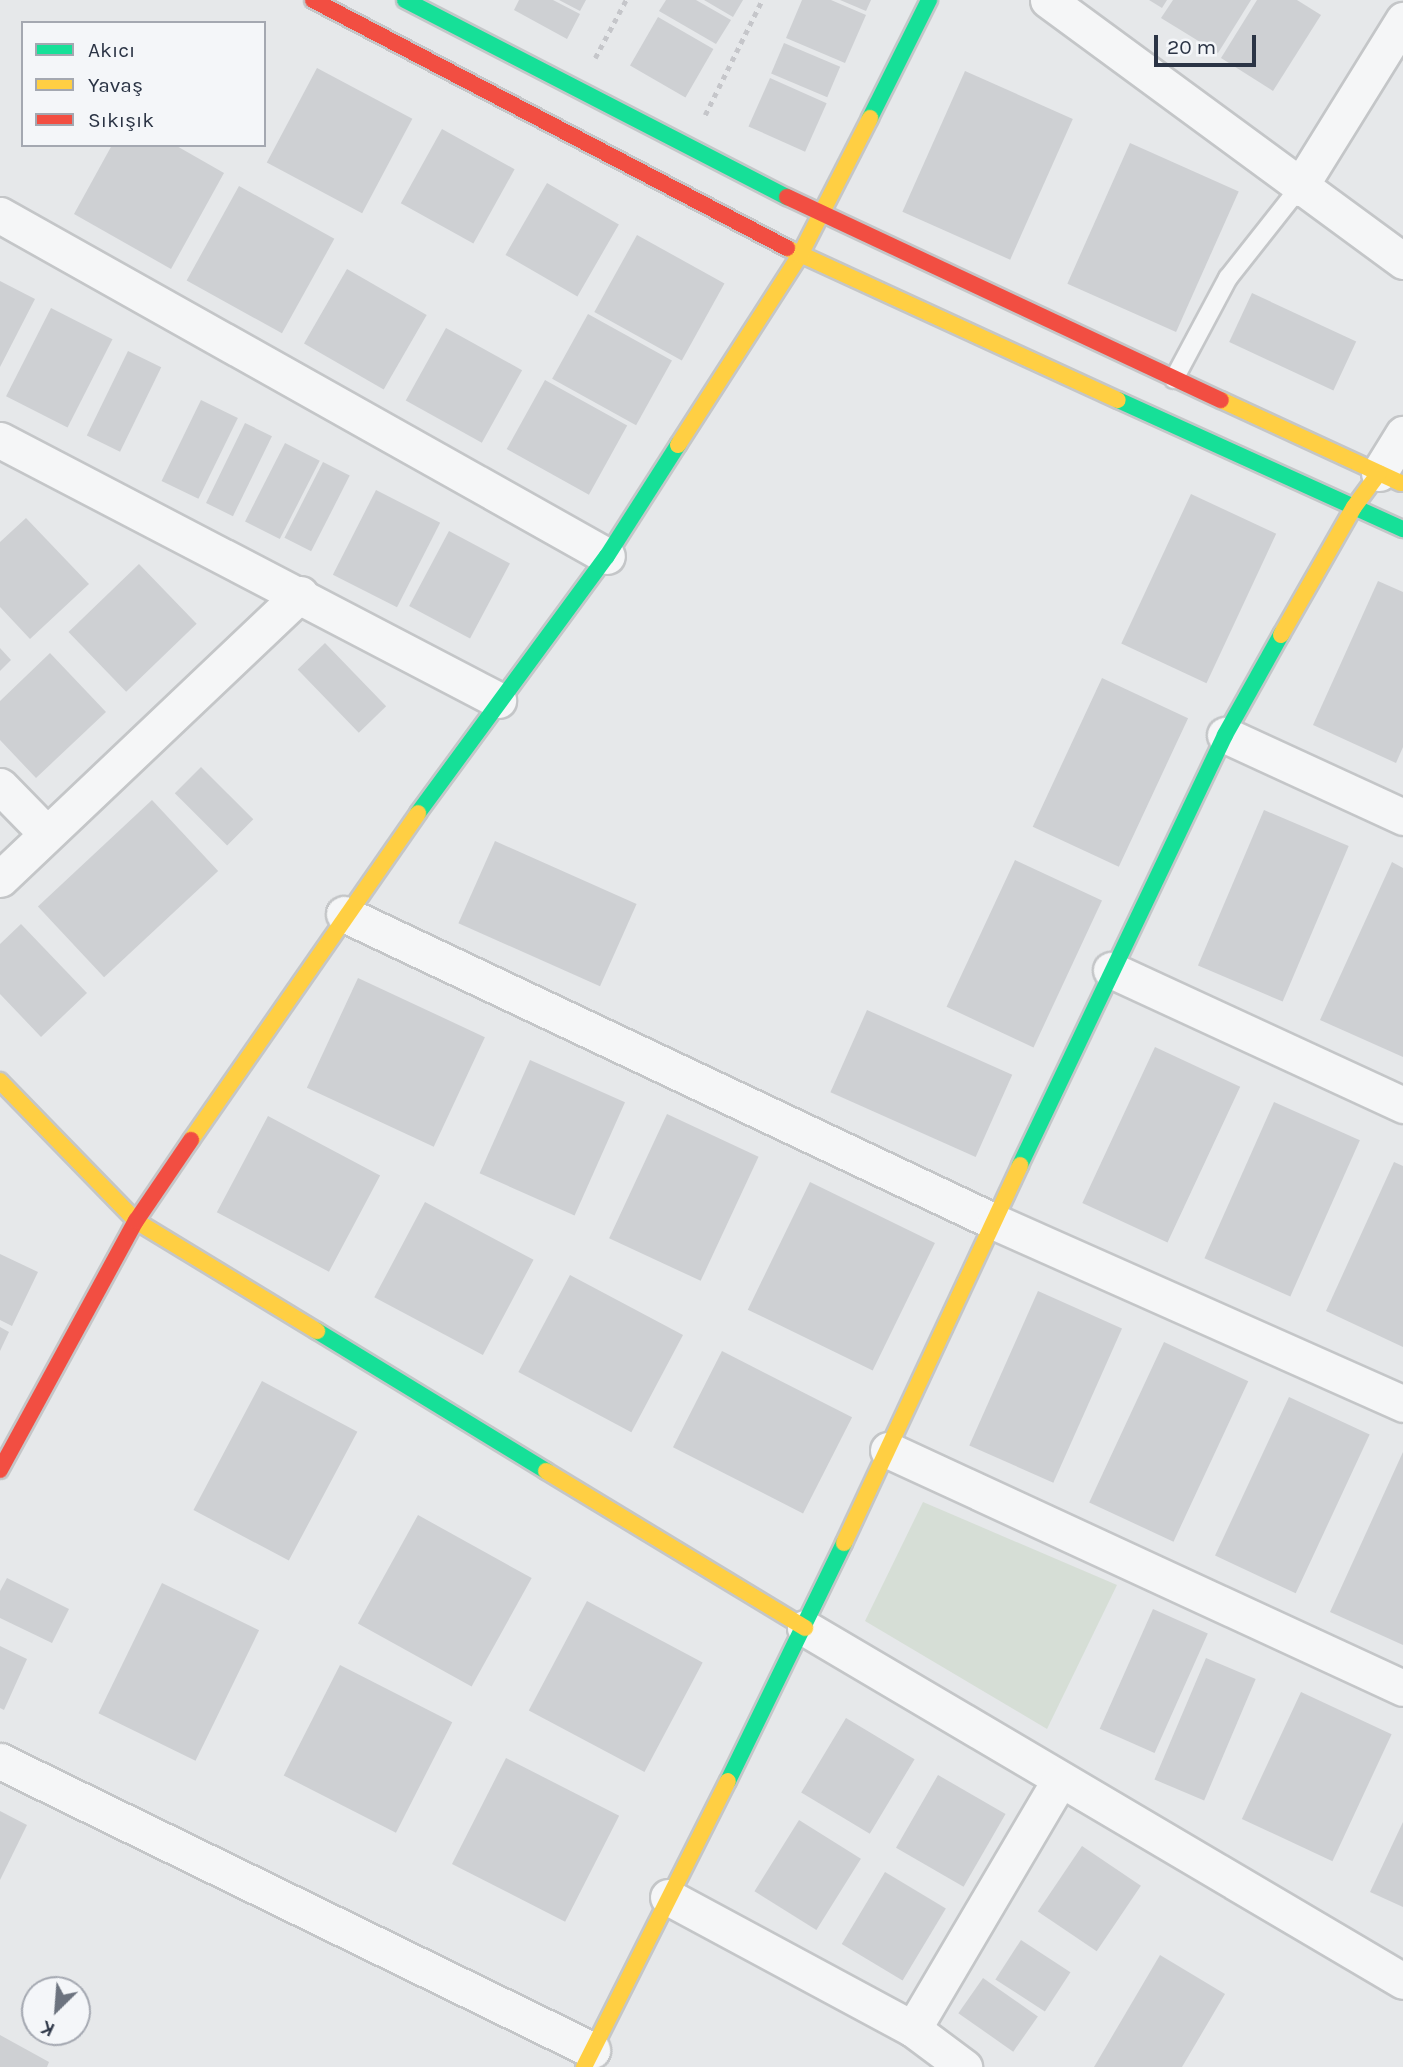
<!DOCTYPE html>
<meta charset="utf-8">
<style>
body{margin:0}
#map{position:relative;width:1403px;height:2067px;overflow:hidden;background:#e6e8ea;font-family:Karla,sans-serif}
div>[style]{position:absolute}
.green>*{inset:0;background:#d6ded6}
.building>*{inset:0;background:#ced0d3;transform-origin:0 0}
.path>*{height:4.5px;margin-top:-2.25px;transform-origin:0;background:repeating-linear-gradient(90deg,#c5c6ca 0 5px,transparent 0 10px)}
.roads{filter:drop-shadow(2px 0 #c4c6c8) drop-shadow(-2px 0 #c4c6c8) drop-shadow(0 2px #c4c6c8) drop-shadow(0 -2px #c4c6c8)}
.lane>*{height:18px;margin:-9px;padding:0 9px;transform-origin:9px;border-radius:9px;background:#f5f6f7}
.street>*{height:35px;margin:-17.5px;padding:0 17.5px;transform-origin:17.5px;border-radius:17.5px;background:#f5f6f7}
.fast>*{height:16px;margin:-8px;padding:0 8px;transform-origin:8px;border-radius:8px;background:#16e098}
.slow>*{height:16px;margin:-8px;padding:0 8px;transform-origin:8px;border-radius:8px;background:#ffcf43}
.jam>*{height:16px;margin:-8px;padding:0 8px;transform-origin:8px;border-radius:8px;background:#f24e42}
span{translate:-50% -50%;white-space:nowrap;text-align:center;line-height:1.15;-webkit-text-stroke:7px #f4f6f9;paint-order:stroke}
.legend{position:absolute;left:21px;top:21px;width:245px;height:126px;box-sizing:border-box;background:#f4f6f9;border:2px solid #a4a8b1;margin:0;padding:9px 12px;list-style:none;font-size:21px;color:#2b3445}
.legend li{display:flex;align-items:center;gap:14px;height:35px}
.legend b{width:35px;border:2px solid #a4a8b1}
.north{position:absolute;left:21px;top:1976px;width:70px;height:70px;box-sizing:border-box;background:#f4f6f9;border:2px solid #a4a8b1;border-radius:50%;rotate:205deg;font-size:19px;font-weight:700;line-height:28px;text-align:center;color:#2b3445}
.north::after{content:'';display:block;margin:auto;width:24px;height:32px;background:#6c737f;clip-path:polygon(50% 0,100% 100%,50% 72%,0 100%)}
.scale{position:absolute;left:1154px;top:35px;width:102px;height:32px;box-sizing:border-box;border:4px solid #2b3445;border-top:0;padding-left:9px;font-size:21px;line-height:24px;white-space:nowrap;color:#2b3445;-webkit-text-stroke:5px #f4f6f9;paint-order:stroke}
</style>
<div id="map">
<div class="green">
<div style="clip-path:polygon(923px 1502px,1117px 1585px,1047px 1729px,865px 1621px)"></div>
</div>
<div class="building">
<div style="clip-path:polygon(519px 0,553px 0,580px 14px,567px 39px,514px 10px)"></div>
<div style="clip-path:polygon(559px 0,586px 0,580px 11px)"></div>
<div style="clip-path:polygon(666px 0,696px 0,731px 20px,716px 44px,659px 11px)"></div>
<div style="clip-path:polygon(704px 0,743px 0,733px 17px)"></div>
<div style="clip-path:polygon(802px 0,831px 0,866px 15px,845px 63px,786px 38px)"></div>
<div style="clip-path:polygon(840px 0,871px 0,866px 11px)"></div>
<div style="clip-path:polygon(1149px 0,1167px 0,1162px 8px)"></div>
<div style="clip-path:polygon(1173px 0,1251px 0,1218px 53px,1161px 18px)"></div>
<div style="clip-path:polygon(1257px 0,1297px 0,1321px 15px,1273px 91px,1221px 58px)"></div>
<div style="left:658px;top:17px;width:64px;height:56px;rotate:30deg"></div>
<div style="left:784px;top:43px;width:61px;height:33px;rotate:23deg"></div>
<div style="left:317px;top:68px;width:108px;height:107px;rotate:28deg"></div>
<div style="left:965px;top:71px;width:118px;height:154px;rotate:24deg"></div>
<div style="left:770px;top:78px;width:62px;height:53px;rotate:24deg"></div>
<div style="left:442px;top:129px;width:83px;height:85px;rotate:29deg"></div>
<div style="left:1130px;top:143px;width:119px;height:154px;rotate:24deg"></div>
<div style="clip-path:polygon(112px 145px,175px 145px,224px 173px,171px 269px,74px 214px)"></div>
<div style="left:547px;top:183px;width:83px;height:83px;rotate:30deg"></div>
<div style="left:239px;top:186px;width:109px;height:108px;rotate:29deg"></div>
<div style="left:637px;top:235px;width:100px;height:88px;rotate:29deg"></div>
<div style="left:347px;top:269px;width:92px;height:86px;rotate:30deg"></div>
<div style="clip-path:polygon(0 281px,35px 299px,0 367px)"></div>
<div style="left:1252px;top:293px;width:115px;height:54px;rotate:25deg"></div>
<div style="left:51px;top:308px;width:69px;height:99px;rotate:27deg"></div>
<div style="left:588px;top:314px;width:96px;height:74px;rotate:29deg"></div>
<div style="left:446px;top:328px;width:87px;height:83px;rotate:29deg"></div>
<div style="left:128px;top:351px;width:37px;height:94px;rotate:26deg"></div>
<div style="left:545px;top:380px;width:94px;height:79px;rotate:29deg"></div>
<div style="left:201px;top:400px;width:41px;height:90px;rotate:26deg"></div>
<div style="left:245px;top:423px;width:30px;height:89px;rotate:26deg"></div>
<div style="left:285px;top:443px;width:39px;height:88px;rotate:27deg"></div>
<div style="left:323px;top:462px;width:30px;height:85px;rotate:27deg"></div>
<div style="left:376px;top:490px;width:72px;height:95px;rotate:27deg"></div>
<div style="left:1191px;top:494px;width:94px;height:165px;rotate:25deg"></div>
<div style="clip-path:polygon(26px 518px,89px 584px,30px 639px,0 607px,0 542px)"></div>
<div style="left:449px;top:531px;width:69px;height:85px;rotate:28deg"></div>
<div style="left:139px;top:564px;width:83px;height:98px;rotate:46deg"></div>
<div style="clip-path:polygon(1378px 581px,1403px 592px,1403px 747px,1396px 763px,1313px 725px)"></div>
<div style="left:325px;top:643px;width:88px;height:38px;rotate:46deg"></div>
<div style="clip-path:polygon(0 648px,11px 660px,0 671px)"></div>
<div style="clip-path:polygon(50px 653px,106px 712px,36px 778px,0 740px,0 701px)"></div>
<div style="left:1102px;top:678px;width:95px;height:164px;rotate:25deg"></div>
<div style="left:201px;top:767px;width:74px;height:37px;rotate:45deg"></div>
<div style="left:152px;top:800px;width:97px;height:156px;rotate:47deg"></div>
<div style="left:1264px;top:810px;width:92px;height:169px;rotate:23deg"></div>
<div style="left:495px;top:841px;width:155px;height:90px;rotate:24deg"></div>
<div style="left:1015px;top:860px;width:96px;height:162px;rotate:25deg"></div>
<div style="clip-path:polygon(1392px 862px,1403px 868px,1403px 1057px,1320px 1020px)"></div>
<div style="clip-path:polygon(21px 924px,87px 993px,41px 1037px,0 994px,0 944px)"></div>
<div style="left:358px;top:978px;width:140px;height:121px;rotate:25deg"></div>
<div style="left:867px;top:1010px;width:159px;height:90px;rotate:24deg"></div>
<div style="left:1155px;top:1047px;width:94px;height:172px;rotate:25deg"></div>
<div style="left:530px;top:1060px;width:104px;height:124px;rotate:24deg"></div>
<div style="left:1274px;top:1102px;width:94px;height:171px;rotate:24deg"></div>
<div style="left:667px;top:1114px;width:101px;height:137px;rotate:25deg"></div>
<div style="left:268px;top:1116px;width:127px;height:109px;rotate:28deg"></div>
<div style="clip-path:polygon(1394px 1162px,1403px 1166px,1403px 1347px,1326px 1311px)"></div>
<div style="left:810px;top:1182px;width:139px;height:142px;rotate:26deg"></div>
<div style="left:425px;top:1202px;width:123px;height:108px;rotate:28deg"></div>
<div style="clip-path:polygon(0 1254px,38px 1272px,12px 1326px,0 1320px)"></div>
<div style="left:570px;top:1275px;width:128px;height:110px;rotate:28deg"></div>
<div style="left:1038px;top:1291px;width:92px;height:169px;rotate:24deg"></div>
<div style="clip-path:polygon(0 1327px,9px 1332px,0 1351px)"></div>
<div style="left:1164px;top:1342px;width:93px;height:177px;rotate:25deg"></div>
<div style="left:722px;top:1351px;width:146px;height:108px;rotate:27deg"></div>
<div style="left:262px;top:1381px;width:108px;height:146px;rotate:28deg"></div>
<div style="left:1289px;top:1397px;width:89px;height:175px;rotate:25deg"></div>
<div style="clip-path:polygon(1403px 1452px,1403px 1645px,1330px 1612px)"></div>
<div style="left:418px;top:1515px;width:130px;height:124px;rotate:29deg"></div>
<div style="clip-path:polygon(7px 1578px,69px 1609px,52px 1643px,0 1618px,0 1591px)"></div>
<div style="left:162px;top:1583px;width:108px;height:145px;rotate:26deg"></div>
<div style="left:587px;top:1601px;width:131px;height:124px;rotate:28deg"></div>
<div style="left:1153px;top:1609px;width:60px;height:131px;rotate:24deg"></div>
<div style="clip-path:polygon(0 1646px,27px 1659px,4px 1710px,0 1708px)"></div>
<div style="left:1206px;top:1658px;width:54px;height:132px;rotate:23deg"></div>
<div style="left:340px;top:1665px;width:126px;height:124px;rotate:27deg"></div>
<div style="left:1301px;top:1692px;width:100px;height:140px;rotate:25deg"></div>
<div style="left:846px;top:1718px;width:80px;height:87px;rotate:31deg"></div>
<div style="left:506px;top:1758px;width:127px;height:119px;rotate:27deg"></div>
<div style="left:938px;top:1775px;width:78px;height:84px;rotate:30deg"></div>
<div style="clip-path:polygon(0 1811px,27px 1825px,0 1880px)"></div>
<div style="left:799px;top:1820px;width:73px;height:84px;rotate:32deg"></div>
<div style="clip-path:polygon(1403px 1822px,1403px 1907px,1370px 1892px)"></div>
<div style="left:1082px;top:1846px;width:71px;height:79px;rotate:34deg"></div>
<div style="left:885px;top:1872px;width:71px;height:84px;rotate:31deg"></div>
<div style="left:1021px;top:1940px;width:59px;height:47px;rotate:33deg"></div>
<div style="clip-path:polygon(1160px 1955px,1225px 1994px,1182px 2067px,1094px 2067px)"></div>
<div style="left:983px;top:1978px;width:67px;height:43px;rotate:35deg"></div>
<div style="clip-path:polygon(0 2035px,49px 2062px,47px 2067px,0 2067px)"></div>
</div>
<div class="path">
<div style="left:595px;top:58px;width:66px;rotate:-61.9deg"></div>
<div style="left:705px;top:115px;width:128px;rotate:-63.6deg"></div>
</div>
<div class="roads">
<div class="lane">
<div style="left:1174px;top:379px;width:115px;rotate:-61.9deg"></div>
<div style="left:1228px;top:278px;width:115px;rotate:-51.7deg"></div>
</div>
<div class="street">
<div style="left:1048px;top:0;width:441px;rotate:36.3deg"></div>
<div style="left:1299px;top:188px;width:198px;rotate:-58.2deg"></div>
<div style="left:0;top:215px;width:696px;rotate:29.33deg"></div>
<div style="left:0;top:440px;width:562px;rotate:27.57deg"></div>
<div style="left:1379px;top:473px;width:46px;rotate:-58.4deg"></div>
<div style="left:1225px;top:735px;width:196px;rotate:24.7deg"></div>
<div style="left:0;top:786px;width:67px;rotate:45.6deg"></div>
<div style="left:0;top:879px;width:414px;rotate:-43.5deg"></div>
<div style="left:344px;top:914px;width:720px;rotate:25.32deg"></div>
<div style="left:995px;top:1222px;width:447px;rotate:24deg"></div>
<div style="left:1111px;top:970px;width:322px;rotate:24.8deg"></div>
<div style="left:888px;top:1450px;width:567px;rotate:24.8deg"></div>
<div style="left:805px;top:1628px;width:694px;rotate:30.55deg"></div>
<div style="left:0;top:1761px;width:659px;rotate:26.02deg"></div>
<div style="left:668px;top:1897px;width:278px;rotate:28.3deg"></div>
<div style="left:913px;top:2029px;width:64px;rotate:36.7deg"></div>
<div style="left:913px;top:2029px;width:288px;rotate:-59.5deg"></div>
</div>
<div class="fast">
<div style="left:405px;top:0;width:430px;rotate:27.3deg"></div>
<div style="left:870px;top:118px;width:132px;rotate:-63.4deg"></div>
<div style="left:1118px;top:400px;width:313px;rotate:24.4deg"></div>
<div style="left:418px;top:813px;width:319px;rotate:-53.7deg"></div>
<div style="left:607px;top:556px;width:132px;rotate:-57.4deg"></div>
<div style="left:1020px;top:1165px;width:476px;rotate:-64.5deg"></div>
<div style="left:1225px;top:735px;width:115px;rotate:-60.8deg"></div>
<div style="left:317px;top:1331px;width:268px;rotate:31.4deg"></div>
<div style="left:728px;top:1781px;width:265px;rotate:-64deg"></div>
</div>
<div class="slow">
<div style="left:787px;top:248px;width:364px;rotate:24.7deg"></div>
<div style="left:1221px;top:400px;width:198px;rotate:24.8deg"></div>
<div style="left:678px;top:445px;width:226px;rotate:-57.3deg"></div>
<div style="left:800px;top:255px;width:154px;rotate:-62.9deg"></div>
<div style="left:1281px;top:635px;width:147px;rotate:-60.3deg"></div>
<div style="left:1354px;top:507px;width:42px;rotate:-53.7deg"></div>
<div style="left:0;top:1081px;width:195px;rotate:45.8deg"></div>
<div style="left:136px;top:1221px;width:212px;rotate:31.3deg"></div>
<div style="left:191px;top:1140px;width:398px;rotate:-55.2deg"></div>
<div style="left:546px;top:1471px;width:303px;rotate:31.2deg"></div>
<div style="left:844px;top:1543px;width:417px;rotate:-65deg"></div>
<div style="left:584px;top:2067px;width:320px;rotate:-63.3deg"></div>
</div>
<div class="jam">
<div style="left:313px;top:0;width:535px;rotate:27.62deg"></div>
<div style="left:787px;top:197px;width:479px;rotate:25.1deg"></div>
<div style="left:0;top:1470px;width:284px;rotate:-61.4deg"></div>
<div style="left:136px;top:1221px;width:98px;rotate:-55.8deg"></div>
</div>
</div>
<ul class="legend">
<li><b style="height:9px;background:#16e098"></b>Akıcı</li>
<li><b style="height:9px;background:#ffcf43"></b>Yavaş</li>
<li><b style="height:9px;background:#f24e42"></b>Sıkışık</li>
</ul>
<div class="north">K</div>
<div class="scale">20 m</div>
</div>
